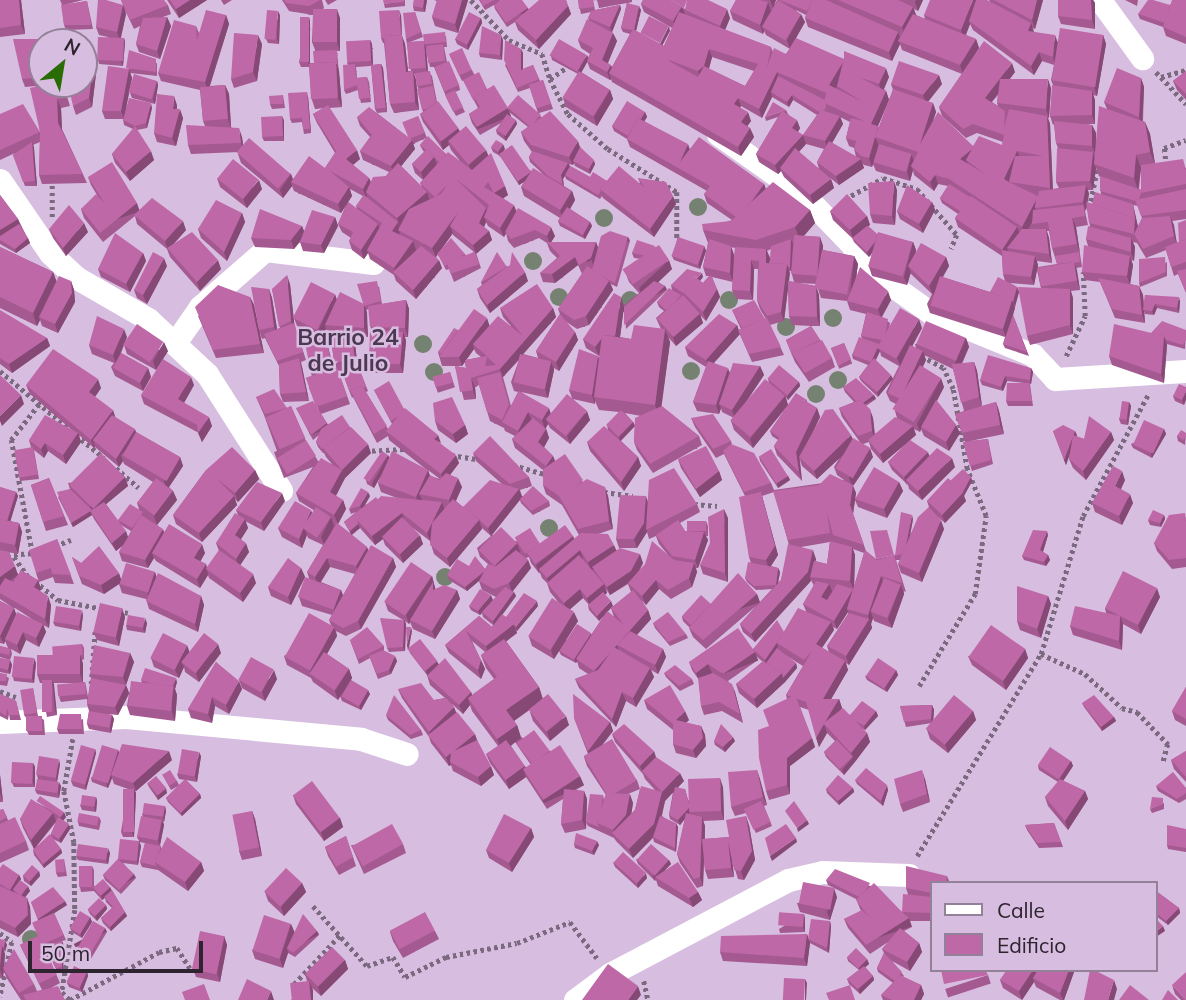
<!DOCTYPE html>
<style>
body{margin:0}
#map{position:relative;width:1186px;height:1000px;overflow:hidden;background:#d7bddf;font-family:Mulish,sans-serif}
div>[style]{position:absolute}
.path>*{height:4.5px;margin-top:-2.25px;transform-origin:0;background:repeating-linear-gradient(90deg,#7b697f 0 3.5px,transparent 0 7px)}
.minor>*{height:23px;margin:-11.5px;padding:0 11.5px;transform-origin:11.5px;border-radius:11.5px;background:#fff}
.trees>*{width:18px;height:18px;margin:-9px;border-radius:50%;background:#768271}
.wall>*{inset:0;background:#a45990;transform-origin:0 0}
.shaded-wall>*{inset:0;background:#864975;transform-origin:0 0}
.building>*{inset:0;background:#bf68a7;transform-origin:0 0}
span{translate:-50% -50%;white-space:nowrap;text-align:center;line-height:1.15;-webkit-text-stroke:5px #d7bddf;paint-order:stroke}
.quarter-label{font-size:23px;color:#4d3853;font-weight:700}
.legend{position:absolute;left:930px;top:881px;width:228px;height:91px;box-sizing:border-box;background:#d7bddf;border:2px solid #938099;margin:0;padding:9px 12px;list-style:none;font-size:21px;color:#2e2430}
.legend li{display:flex;align-items:center;gap:14px;height:35px}
.legend b{width:35px;border:2px solid #938099}
.north{position:absolute;left:28px;top:28px;width:70px;height:70px;box-sizing:border-box;background:#d7bddf;border:2px solid #938099;border-radius:50%;rotate:30deg;font-size:19px;font-weight:700;line-height:28px;text-align:center;color:#2e2430}
.north::after{content:'';display:block;margin:auto;width:24px;height:32px;background:#286c03;clip-path:polygon(50% 0,100% 100%,50% 72%,0 100%)}
.scale{position:absolute;left:28px;top:941px;width:175px;height:32px;box-sizing:border-box;border:4px solid #2e2430;border-top:0;padding-left:9px;font-size:21px;line-height:24px;white-space:nowrap;color:#2e2430;-webkit-text-stroke:5px #d7bddf;paint-order:stroke}
</style>
<div id="map">
<div class="path">
<div style="left:471px;top:0;width:55px;rotate:46.5deg"></div>
<div style="left:509px;top:40px;width:36px;rotate:23deg"></div>
<div style="left:542px;top:54px;width:26px;rotate:72deg"></div>
<div style="left:550px;top:79px;width:24px;rotate:-35deg"></div>
<div style="left:1156px;top:72px;width:7px;rotate:45deg"></div>
<div style="left:1161px;top:77px;width:26px;rotate:-16deg"></div>
<div style="left:1161px;top:77px;width:37px;rotate:47deg"></div>
<div style="left:550px;top:79px;width:39px;rotate:63deg"></div>
<div style="left:568px;top:114px;width:53px;rotate:41.2deg"></div>
<div style="left:608px;top:149px;width:81px;rotate:31.9deg"></div>
<div style="left:677px;top:192px;width:47px;rotate:90deg"></div>
<div style="left:677px;top:239px;width:6px;rotate:18deg"></div>
<div style="left:1166px;top:166px;width:18px;rotate:-96deg"></div>
<div style="left:1164px;top:148px;width:23px;rotate:-20deg"></div>
<div style="left:845px;top:199px;width:43px;rotate:-28.9deg"></div>
<div style="left:883px;top:178px;width:36px;rotate:18deg"></div>
<div style="left:917px;top:189px;width:61px;rotate:49deg"></div>
<div style="left:957px;top:235px;width:15px;rotate:113deg"></div>
<div style="left:1089px;top:208px;width:40px;rotate:-78deg"></div>
<div style="left:52px;top:217px;width:36px;rotate:-90deg"></div>
<div style="left:1066px;top:356px;width:44px;rotate:-64.6deg"></div>
<div style="left:1085px;top:316px;width:44px;rotate:-92.6deg"></div>
<div style="left:0;top:371px;width:90px;rotate:40deg"></div>
<div style="left:76px;top:435px;width:36px;rotate:39deg"></div>
<div style="left:365px;top:451px;width:39px;rotate:-3deg"></div>
<div style="left:451px;top:455px;width:30px;rotate:9deg"></div>
<div style="left:513px;top:465px;width:37px;rotate:16deg"></div>
<div style="left:116px;top:468px;width:30px;rotate:41deg"></div>
<div style="left:604px;top:492px;width:29px;rotate:8deg"></div>
<div style="left:694px;top:504px;width:23px;rotate:5deg"></div>
<div style="left:55px;top:546px;width:17px;rotate:-21deg"></div>
<div style="left:32px;top:553px;width:115px;rotate:-100.5deg"></div>
<div style="left:11px;top:440px;width:46px;rotate:-52.1deg"></div>
<div style="left:0;top:555px;width:33px;rotate:-3deg"></div>
<div style="left:14px;top:557px;width:24px;rotate:54deg"></div>
<div style="left:35px;top:581px;width:30px;rotate:40deg"></div>
<div style="left:58px;top:600px;width:46px;rotate:11.3deg"></div>
<div style="left:118px;top:611px;width:10px;rotate:11deg"></div>
<div style="left:1041px;top:654px;width:48px;rotate:24.4deg"></div>
<div style="left:1085px;top:674px;width:50px;rotate:42.6deg"></div>
<div style="left:1122px;top:708px;width:16px;rotate:15deg"></div>
<div style="left:1137px;top:712px;width:45px;rotate:45.9deg"></div>
<div style="left:1168px;top:744px;width:20px;rotate:105deg"></div>
<div style="left:91px;top:684px;width:54px;rotate:-85.8deg"></div>
<div style="left:919px;top:686px;width:108px;rotate:-58.7deg"></div>
<div style="left:975px;top:594px;width:79px;rotate:-82deg"></div>
<div style="left:986px;top:516px;width:51px;rotate:-112deg"></div>
<div style="left:967px;top:469px;width:81px;rotate:-99.9deg"></div>
<div style="left:953px;top:389px;width:23px;rotate:-115deg"></div>
<div style="left:943px;top:368px;width:26px;rotate:-152deg"></div>
<div style="left:0;top:691px;width:17px;rotate:21deg"></div>
<div style="left:73px;top:739px;width:53px;rotate:99.8deg"></div>
<div style="left:64px;top:791px;width:52px;rotate:78.9deg"></div>
<div style="left:74px;top:842px;width:68px;rotate:89.2deg"></div>
<div style="left:75px;top:910px;width:83px;rotate:99deg"></div>
<div style="left:62px;top:992px;width:11px;rotate:45deg"></div>
<div style="left:70px;top:1000px;width:101px;rotate:-28.3deg"></div>
<div style="left:159px;top:952px;width:18px;rotate:-13deg"></div>
<div style="left:177px;top:948px;width:24px;rotate:57deg"></div>
<div style="left:917px;top:856px;width:237px;rotate:-58.5deg"></div>
<div style="left:1041px;top:654px;width:144px;rotate:-73.1deg"></div>
<div style="left:1083px;top:516px;width:137px;rotate:-61.8deg"></div>
<div style="left:313px;top:906px;width:81px;rotate:48deg"></div>
<div style="left:367px;top:966px;width:28px;rotate:-19deg"></div>
<div style="left:393px;top:957px;width:23px;rotate:59deg"></div>
<div style="left:405px;top:977px;width:46px;rotate:-26deg"></div>
<div style="left:446px;top:957px;width:72px;rotate:-11.2deg"></div>
<div style="left:517px;top:943px;width:57px;rotate:-21.6deg"></div>
<div style="left:570px;top:922px;width:45px;rotate:53.1deg"></div>
<div style="left:0;top:933px;width:15px;rotate:37deg"></div>
<div style="left:12px;top:942px;width:56px;rotate:102.3deg"></div>
<div style="left:644px;top:981px;width:19px;rotate:78deg"></div>
<div style="left:294px;top:984px;width:69px;rotate:-46.8deg"></div>
</div>
<div class="minor">
<div style="left:1100px;top:0;width:72px;rotate:54.1deg"></div>
<div style="left:718px;top:134px;width:105px;rotate:35.3deg"></div>
<div style="left:804px;top:195px;width:72px;rotate:46.1deg"></div>
<div style="left:854px;top:247px;width:13px;rotate:81deg"></div>
<div style="left:856px;top:260px;width:92px;rotate:35.2deg"></div>
<div style="left:931px;top:313px;width:110px;rotate:22.4deg"></div>
<div style="left:1033px;top:355px;width:33px;rotate:47deg"></div>
<div style="left:1055px;top:379px;width:131px;rotate:-3.5deg"></div>
<div style="left:0;top:180px;width:88px;rotate:55.6deg"></div>
<div style="left:50px;top:253px;width:37px;rotate:43deg"></div>
<div style="left:77px;top:278px;width:82px;rotate:30deg"></div>
<div style="left:148px;top:319px;width:81px;rotate:43deg"></div>
<div style="left:207px;top:374px;width:138px;rotate:57.5deg"></div>
<div style="left:175px;top:343px;width:44px;rotate:-55.2deg"></div>
<div style="left:200px;top:307px;width:86px;rotate:-41.2deg"></div>
<div style="left:265px;top:250px;width:109px;rotate:6.9deg"></div>
<div style="left:0;top:722px;width:126px;rotate:-2.3deg"></div>
<div style="left:126px;top:717px;width:236px;rotate:5.3deg"></div>
<div style="left:361px;top:739px;width:48px;rotate:18.1deg"></div>
<div style="left:575px;top:1000px;width:44px;rotate:-36.6deg"></div>
<div style="left:610px;top:974px;width:201px;rotate:-27.8deg"></div>
<div style="left:788px;top:880px;width:35px;rotate:-13deg"></div>
<div style="left:822px;top:872px;width:87px;rotate:2deg"></div>
</div>
<div class="trees">
<div style="left:698px;top:207px"></div>
<div style="left:604px;top:218px"></div>
<div style="left:533px;top:261px"></div>
<div style="left:559px;top:297px"></div>
<div style="left:630px;top:300px"></div>
<div style="left:729px;top:300px"></div>
<div style="left:833px;top:318px"></div>
<div style="left:786px;top:327px"></div>
<div style="left:423px;top:344px"></div>
<div style="left:691px;top:371px"></div>
<div style="left:434px;top:372px"></div>
<div style="left:838px;top:380px"></div>
<div style="left:816px;top:394px"></div>
<div style="left:549px;top:528px"></div>
<div style="left:445px;top:577px"></div>
<div style="left:31px;top:939px"></div>
</div>
<div class="wall">
<div style="clip-path:polygon(0 0,21px 0,25px 34px,0 37px)"></div>
<div style="clip-path:polygon(60px 0,83px 0,64px 5px,87px 1px,93px 29px,66px 30px,64px 25px,62px 5px)"></div>
<div style="clip-path:polygon(121px 0,168px 5px,171px 14px,163px 17px,167px 17px,171px 26px,160px 59px,139px 52px,136px 44px,140px 26px,134px 29px,125px 10px,126px 14px,121px 38px,124px 38px,125px 42px,123px 66px,99px 64px,98px 60px,108px 37px,99px 35px,96px 27px,123px 5px)"></div>
<div style="clip-path:polygon(167px 0,207px 0,179px 18px)"></div>
<div style="clip-path:polygon(221px 0,232px 0,224px 5px)"></div>
<div style="clip-path:polygon(evenodd,282px 0,322px 0,324px 8px,323px 9px,340px 18px,340px 51px,337px 51px,342px 107px,329px 108px,360px 159px,353px 165px,369px 178px,371px 182px,386px 176px,389px 172px,363px 160px,360px 151px,370px 137px,360px 126px,357px 117px,377px 113px,375px 109px,371px 66px,356px 67px,357px 78px,367px 77px,369px 82px,371px 102px,361px 103px,358px 90px,346px 94px,344px 90px,348px 65px,347px 63px,370px 40px,372px 44px,373px 65px,381px 64px,383px 68px,387px 112px,377px 113px,410px 139px,418px 116px,427px 138px,446px 154px,460px 161px,451px 150px,449px 145px,443px 150px,423px 122px,420px 114px,423px 112px,415px 74px,414px 74px,416px 80px,419px 110px,394px 113px,390px 104px,384px 43px,383px 43px,381px 38px,401px 15px,402px 36px,405px 44px,408px 71px,411px 71px,407px 44px,406px 39px,415px 12px,423px 37px,410px 42px,424px 41px,446px 36px,447px 47px,444px 47px,447px 62px,459px 85px,460px 90px,455px 92px,465px 112px,456px 116px,447px 99px,434px 67px,430px 67px,426px 47px,428px 71px,432px 76px,437px 102px,460px 131px,488px 155px,508px 195px,503px 198px,517px 211px,555px 236px,551px 242px,596px 242px,598px 248px,628px 237px,630px 241px,617px 287px,611px 284px,613px 290px,589px 325px,577px 329px,565px 321px,575px 332px,578px 340px,559px 371px,554px 368px,554px 370px,548px 398px,521px 392px,551px 414px,572px 398px,569px 390px,598px 356px,599px 360px,600px 354px,599px 356px,586px 348px,583px 339px,639px 293px,629px 282px,626px 274px,642px 259px,634px 258px,632px 253px,656px 247px,672px 269px,658px 282px,665px 286px,667px 290px,626px 329px,624px 307px,620px 337px,631px 339px,661px 329px,656px 318px,664px 311px,659px 307px,657px 302px,672px 290px,671px 285px,703px 277px,700px 281px,703px 283px,709px 276px,706px 276px,703px 267px,708px 243px,703px 230px,732px 220px,707px 203px,704px 194px,707px 191px,630px 147px,627px 139px,614px 131px,612px 126px,645px 112px,647px 117px,644px 121px,690px 149px,764px 184px,766px 189px,810px 210px,815px 223px,804px 236px,820px 237px,823px 246px,823px 250px,854px 256px,858px 264px,856px 278px,891px 300px,882px 317px,890px 323px,889px 329px,922px 328px,912px 346px,916px 348px,915px 344px,966px 338px,969px 347px,962px 364px,974px 362px,977px 371px,982px 406px,996px 402px,999px 411px,1004px 434px,970px 441px,988px 439px,993px 464px,972px 471px,963px 442px,965px 442px,955px 414px,964px 411px,953px 369px,924px 355px,926px 360px,923px 367px,944px 387px,937px 401px,956px 425px,960px 433px,949px 451px,924px 436px,921px 429px,920px 432px,914px 429px,916px 435px,910px 440px,930px 456px,955px 467px,922px 500px,909px 489px,908px 485px,892px 470px,888px 462px,906px 444px,883px 463px,871px 449px,869px 442px,863px 444px,873px 457px,853px 486px,856px 493px,855px 498px,899px 482px,903px 491px,887px 518px,858px 507px,855px 500px,853px 514px,866px 551px,876px 559px,895px 555px,913px 519px,910px 535px,929px 507px,927px 501px,950px 481px,971px 477px,972px 481px,964px 496px,966px 501px,945px 523px,938px 517px,944px 529px,922px 582px,901px 573px,898px 564px,900px 560px,896px 560px,906px 592px,904px 591px,904px 594px,892px 628px,874px 621px,873px 618px,871px 624px,872px 628px,849px 665px,846px 663px,848px 670px,831px 699px,839px 699px,842px 708px,840px 711px,850px 715px,876px 711px,878px 716px,865px 730px,861px 728px,867px 733px,870px 742px,844px 775px,826px 757px,824px 752px,835px 741px,827px 733px,819px 747px,809px 710px,800px 707px,815px 747px,790px 766px,790px 794px,769px 800px,766px 791px,769px 726px,787px 699px,786px 695px,803px 666px,785px 655px,796px 663px,797px 668px,785px 682px,757px 708px,739px 693px,736px 684px,763px 662px,756px 656px,758px 660px,728px 681px,735px 692px,743px 723px,722px 711px,704px 715px,701px 706px,699px 680px,692px 670px,689px 662px,753px 649px,784px 632px,806px 611px,803px 604px,814px 586px,811px 580px,755px 642px,743px 632px,740px 624px,756px 606px,706px 649px,693px 637px,689px 628px,690px 628px,683px 621px,682px 617px,711px 604px,757px 594px,760px 602px,772px 589px,756px 590px,747px 582px,745px 578px,751px 563px,749px 557px,745px 496px,724px 454px,716px 458px,695px 427px,691px 418px,731px 441px,732px 445px,771px 483px,774px 490px,844px 480px,837px 475px,834px 467px,840px 457px,817px 479px,802px 466px,800px 459px,802px 481px,777px 455px,774px 446px,778px 440px,772px 436px,770px 431px,788px 405px,753px 448px,734px 430px,731px 421px,734px 418px,722px 412px,721px 408px,719px 414px,697px 411px,693px 402px,706px 367px,688px 356px,685px 347px,737px 325px,740px 334px,714px 363px,730px 372px,760px 366px,764px 375px,742px 407px,769px 383px,768px 379px,799px 382px,800px 386px,788px 400px,786px 397px,788px 405px,807px 400px,807px 402px,817px 408px,820px 417px,813px 432px,853px 439px,860px 442px,842px 417px,839px 408px,854px 402px,845px 392px,843px 387px,874px 395px,876px 399px,866px 406px,873px 418px,875px 434px,897px 418px,895px 411px,898px 405px,890px 401px,886px 392px,899px 366px,881px 356px,880px 351px,876px 360px,878px 397px,861px 381px,859px 377px,868px 365px,853px 359px,852px 355px,862px 338px,861px 336px,866px 314px,850px 310px,847px 301px,821px 298px,818px 289px,818px 284px,797px 283px,816px 286px,819px 295px,820px 326px,811px 326px,832px 358px,835px 367px,809px 382px,795px 362px,786px 340px,811px 326px,792px 325px,789px 316px,788px 287px,784px 321px,770px 325px,784px 355px,752px 362px,738px 330px,741px 329px,732px 310px,766px 319px,760px 309px,757px 300px,758px 269px,754px 269px,753px 300px,736px 299px,732px 290px,735px 248px,731px 247px,734px 255px,733px 282px,712px 277px,720px 297px,706px 321px,700px 315px,703px 323px,676px 346px,668px 337px,670px 342px,661px 406px,699px 436px,702px 445px,653px 473px,637px 450px,634px 442px,635px 426px,621px 441px,638px 457px,641px 466px,624px 491px,590px 451px,587px 442px,608px 430px,607px 425px,619px 412px,599px 410px,595px 401px,595px 404px,573px 399px,590px 420px,570px 444px,550px 428px,548px 424px,546px 428px,549px 438px,544px 447px,553px 456px,555px 461px,583px 482px,608px 496px,613px 529px,598px 534px,616px 550px,643px 563px,640px 570px,668px 555px,659px 544px,656px 536px,649px 539px,647px 532px,637px 548px,619px 548px,616px 539px,648px 501px,697px 504px,700px 512px,680px 523px,685px 531px,687px 531px,706px 521px,708px 526px,708px 536px,706px 536px,708px 540px,698px 568px,696px 568px,697px 572px,692px 587px,671px 599px,659px 589px,646px 605px,641px 600px,648px 610px,651px 619px,637px 635px,663px 649px,666px 657px,658px 674px,651px 670px,654px 677px,636px 707px,626px 701px,616px 727px,579px 688px,575px 679px,588px 674px,579px 668px,577px 661px,576px 663px,561px 655px,559px 651px,554px 659px,532px 646px,529px 637px,559px 603px,550px 592px,547px 583px,542px 578px,540px 573px,539px 573px,531px 563px,529px 557px,526px 558px,528px 560px,531px 568px,513px 591px,516px 596px,502px 615px,506px 617px,538px 606px,517px 631px,516px 630px,517px 633px,506px 641px,539px 687px,543px 699px,569px 725px,550px 741px,533px 721px,530px 712px,539px 703px,514px 721px,517px 725px,521px 737px,550px 751px,584px 785px,576px 790px,584px 791px,587px 799px,586px 829px,565px 833px,561px 824px,563px 799px,547px 809px,526px 777px,509px 789px,490px 763px,486px 754px,498px 746px,472px 711px,470px 705px,463px 714px,452px 704px,456px 712px,477px 740px,494px 775px,481px 786px,453px 771px,451px 765px,449px 766px,431px 743px,429px 737px,402px 698px,398px 689px,434px 700px,445px 698px,430px 685px,427px 675px,410px 653px,407px 645px,412px 631px,409px 648px,438px 664px,471px 692px,472px 695px,494px 679px,486px 668px,481px 655px,485px 652px,472px 641px,485px 669px,481px 679px,449px 653px,445px 645px,479px 616px,492px 627px,493px 625px,483px 617px,482px 613px,480px 615px,471px 610px,469px 606px,493px 600px,496px 597px,482px 590px,479px 581px,467px 591px,449px 580px,447px 575px,469px 566px,485px 569px,488px 564px,480px 557px,477px 548px,491px 536px,482px 528px,450px 567px,434px 554px,430px 541px,413px 528px,423px 544px,403px 563px,385px 545px,383px 539px,375px 545px,360px 528px,352px 535px,367px 547px,368px 551px,393px 558px,396px 567px,361px 629px,346px 636px,336px 631px,337px 636px,327px 654px,349px 669px,352px 678px,351px 680px,370px 694px,361px 710px,342px 701px,340px 696px,338px 700px,313px 682px,311px 678px,287px 665px,284px 656px,331px 625px,329px 620px,332px 615px,302px 606px,299px 597px,309px 578px,307px 572px,323px 545px,308px 538px,307px 535px,302px 548px,282px 537px,278px 528px,313px 514px,315px 511px,299px 501px,296px 493px,313px 467px,284px 478px,274px 452px,277px 451px,264px 415px,256px 397px,287px 408px,291px 406px,306px 441px,318px 461px,332px 464px,326px 457px,324px 453px,323px 453px,318px 447px,316px 442px,319px 435px,313px 440px,296px 408px,319px 411px,309px 388px,312px 377px,311px 373px,314px 334px,297px 326px,294px 318px,336px 299px,363px 304px,379px 286px,382px 304px,406px 300px,409px 309px,408px 337px,405px 337px,406px 341px,403px 373px,372px 373px,369px 365px,371px 330px,369px 309px,366px 310px,368px 337px,354px 336px,358px 368px,359px 368px,368px 391px,366px 392px,388px 429px,392px 424px,374px 390px,404px 409px,441px 444px,459px 463px,450px 475px,462px 487px,456px 501px,463px 507px,502px 484px,476px 461px,473px 453px,529px 477px,532px 486px,520px 490px,522px 496px,549px 501px,550px 506px,533px 515px,521px 503px,520px 500px,492px 535px,515px 541px,540px 544px,573px 536px,574px 539px,579px 535px,562px 505px,546px 494px,543px 485px,543px 470px,515px 448px,512px 439px,515px 436px,505px 431px,504px 428px,490px 421px,479px 385px,475px 387px,476px 399px,464px 400px,455px 366px,442px 366px,438px 352px,458px 330px,489px 326px,511px 326px,503px 317px,500px 308px,553px 308px,556px 317px,523px 354px,538px 358px,536px 351px,560px 314px,558px 309px,582px 274px,578px 265px,555px 283px,543px 282px,540px 273px,557px 258px,550px 251px,547px 243px,539px 238px,514px 248px,508px 241px,506px 233px,504px 237px,488px 226px,486px 222px,484px 227px,489px 231px,492px 240px,476px 254px,476px 253px,481px 268px,454px 282px,449px 269px,446px 270px,438px 254px,436px 257px,442px 268px,416px 299px,396px 281px,394px 275px,370px 259px,368px 253px,364px 259px,352px 250px,349px 241px,351px 238px,342px 232px,338px 224px,346px 205px,341px 213px,294px 191px,292px 186px,283px 198px,241px 163px,238px 154px,239px 152px,191px 154px,188px 145px,205px 126px,203px 121px,200px 90px,161px 81px,158px 73px,196px 26px,199px 33px,226px 15px,229px 24px,210px 86px,225px 85px,229px 94px,231px 127px,242px 137px,243px 147px,291px 174px,293px 179px,325px 168px,335px 153px,317px 123px,313px 114px,324px 108px,315px 109px,312px 100px,309px 67px,301px 67px,299px 62px,309px 17px,310px 22px,310px 63px,314px 63px,315px 50px,312px 42px,313px 15px,289px 11px,282px 0,426px 138px,420px 145px,422px 149px,424px 152px,412px 164px,415px 173px,423px 180px,420px 183px,422px 187px,401px 166px,415px 149px,413px 144px,426px 138px,282px 0,350px 189px,363px 196px,356px 206px,357px 209px,348px 202px,352px 196px,350px 189px,282px 0,453px 233px,453px 235px,474px 252px,466px 256px,465px 254px,438px 253px,453px 233px,282px 0,771px 249px,770px 263px,769px 263px,770px 258px,767px 251px,771px 249px,282px 0,789px 271px,791px 271px,794px 282px,789px 281px,789px 271px,282px 0,326px 329px,328px 334px,330px 334px,335px 367px,333px 368px,324px 332px,326px 329px,282px 0,474px 349px,476px 353px,481px 357px,466px 360px,474px 349px,282px 0,519px 360px,511px 382px,514px 391px,518px 392px,511px 406px,503px 377px,519px 360px,282px 0,465px 362px,466px 368px,455px 366px,462px 366px,465px 362px,282px 0,356px 369px,343px 374px,352px 398px,353px 397px,377px 443px,388px 436px,389px 440px,427px 470px,389px 457px,388px 455px,366px 480px,367px 484px,374px 488px,381px 475px,378px 483px,381px 492px,397px 498px,378px 500px,365px 505px,370px 496px,349px 509px,351px 514px,356px 512px,344px 522px,351px 534px,338px 524px,346px 509px,343px 500px,336px 496px,345px 478px,371px 453px,350px 427px,328px 425px,321px 414px,350px 404px,339px 373px,356px 369px,282px 0,625px 413px,641px 416px,635px 426px,633px 422px,625px 413px,282px 0,428px 470px,440px 479px,430px 476px,428px 470px,282px 0,774px 492px,789px 545px,781px 580px,778px 583px,780px 572px,778px 568px,771px 566px,778px 555px,762px 496px,774px 492px,282px 0,830px 542px,827px 564px,815px 561px,816px 559px,801px 547px,830px 542px,282px 0,853px 549px,864px 553px,854px 587px,855px 555px,853px 549px,282px 0,330px 567px,355px 574px,343px 596px,341px 590px,321px 582px,330px 567px,282px 0,628px 584px,631px 592px,611px 608px,614px 617px,607px 611px,605px 594px,607px 593px,606px 589px,610px 595px,628px 584px,282px 0,583px 598px,589px 605px,588px 605px,589px 610px,599px 621px,605px 614px,591px 635px,566px 640px,578px 621px,570px 609px,583px 598px,282px 0,848px 612px,848px 614px,827px 646px,829px 652px,822px 648px,834px 630px,833px 627px,837px 629px,848px 612px,282px 0,515px 742px,531px 765px,526px 768px,511px 746px,515px 742px)"></div>
<div style="clip-path:polygon(325px 0,337px 0,328px 5px)"></div>
<div style="clip-path:polygon(405px 0,405px 6px,385px 8px,384px 4px)"></div>
<div style="clip-path:polygon(414px 0,427px 0,425px 12px,414px 11px,413px 6px)"></div>
<div style="clip-path:polygon(434px 0,468px 0,458px 33px,435px 26px,432px 17px,437px 1px)"></div>
<div style="clip-path:polygon(479px 0,499px 0,528px 8px,528px 9px,566px 0,571px 14px,539px 49px,518px 30px,515px 22px,507px 27px,495px 9px,494px 5px,485px 10px)"></div>
<div style="clip-path:polygon(evenodd,578px 0,593px 0,595px 10px,620px 5px,621px 9px,612px 32px,617px 41px,608px 63px,612px 67px,630px 34px,623px 32px,621px 28px,627px 3px,599px 8px,597px 0,632px 0,632px 2px,627px 3px,641px 10px,636px 31px,664px 46px,672px 28px,644px 12px,641px 4px,643px 0,730px 18px,725px 30px,771px 47px,773px 52px,786px 54px,790px 49px,766px 35px,764px 31px,763px 34px,733px 20px,730px 11px,736px 0,776px 0,774px 6px,777px 0,923px 0,918px 11px,914px 9px,916px 15px,925px 19px,924px 15px,990px 2px,989px 0,1043px 0,1035px 29px,1032px 28px,1034px 32px,1057px 42px,1103px 35px,1106px 44px,1097px 96px,1093px 95px,1095px 100px,1095px 124px,1086px 124px,1092px 125px,1096px 133px,1096px 144px,1107px 109px,1104px 102px,1141px 78px,1144px 87px,1143px 121px,1145px 122px,1150px 134px,1155px 163px,1186px 168px,1186px 219px,1172px 221px,1177px 243px,1180px 242px,1186px 220px,1186px 293px,1178px 274px,1174px 276px,1166px 250px,1146px 258px,1137px 243px,1133px 242px,1135px 247px,1134px 261px,1131px 260px,1133px 265px,1130px 284px,1139px 286px,1143px 295px,1144px 308px,1145px 295px,1180px 301px,1179px 313px,1157px 308px,1154px 315px,1145px 314px,1144px 311px,1145px 323px,1115px 318px,1100px 282px,1085px 280px,1082px 272px,1088px 246px,1086px 239px,1090px 226px,1087px 207px,1085px 211px,1088px 225px,1076px 227px,1082px 267px,1076px 268px,1080px 290px,1071px 291px,1073px 298px,1073px 334px,1030px 345px,1027px 336px,1041px 288px,1037px 270px,1034px 285px,1010px 283px,1017px 287px,1019px 292px,1013px 315px,1029px 356px,1005px 348px,1003px 344px,1005px 337px,930px 313px,927px 304px,932px 294px,911px 274px,911px 272px,907px 285px,872px 276px,869px 267px,873px 251px,869px 257px,854px 242px,852px 238px,833px 220px,830px 211px,867px 216px,870px 225px,868px 226px,877px 234px,913px 242px,916px 250px,916px 252px,946px 257px,949px 266px,942px 277px,990px 292px,1005px 281px,1003px 274px,1002px 256px,958px 227px,955px 218px,958px 214px,942px 203px,940px 198px,948px 186px,938px 184px,934px 191px,914px 175px,913px 170px,910px 181px,876px 171px,873px 164px,872px 167px,864px 165px,862px 163px,864px 168px,839px 185px,829px 177px,831px 179px,834px 188px,813px 204px,784px 177px,781px 171px,778px 174px,759px 162px,756px 154px,778px 117px,766px 121px,765px 117px,786px 110px,788px 114px,800px 128px,798px 132px,803px 135px,806px 144px,799px 152px,819px 169px,817px 162px,824px 149px,806px 144px,803px 135px,817px 115px,793px 100px,789px 107px,772px 97px,762px 118px,741px 106px,740px 107px,751px 121px,747px 126px,750px 128px,754px 137px,741px 156px,612px 82px,611px 79px,610px 80px,590px 69px,587px 61px,581px 72px,610px 90px,613px 99px,597px 126px,566px 107px,563px 98px,578px 74px,552px 60px,551px 56px,588px 58px,590px 54px,581px 48px,578px 40px,589px 20px,588px 18px,591px 12px,581px 14px,578px 0,796px 10px,806px 15px,805px 18px,808px 27px,892px 61px,900px 44px,902px 50px,962px 74px,939px 107px,942px 116px,966px 138px,977px 133px,1003px 142px,1002px 145px,973px 146px,933px 120px,936px 112px,933px 103px,928px 102px,942px 84px,891px 84px,893px 90px,879px 128px,878px 126px,889px 100px,886px 91px,884px 89px,889px 77px,844px 59px,791px 46px,805px 22px,796px 10px,578px 0,970px 24px,973px 30px,1034px 75px,1042px 61px,1054px 65px,1051px 80px,1053px 85px,1050px 116px,1053px 125px,1054px 124px,1056px 143px,1058px 148px,1056px 182px,1059px 188px,1053px 189px,1050px 124px,1048px 118px,1049px 118px,1051px 88px,1010px 79px,1015px 72px,971px 61px,979px 48px,976px 39px,966px 35px,970px 24px,578px 0,712px 57px,754px 71px,745px 86px,709px 69px,712px 57px,578px 0,998px 95px,997px 103px,998px 106px,992px 102px,998px 95px,578px 0,840px 117px,850px 122px,846px 138px,849px 146px,854px 148px,856px 157px,832px 143px,843px 124px,840px 117px,578px 0,1096px 168px,1099px 176px,1100px 177px,1101px 194px,1092px 204px,1087px 202px,1089px 194px,1088px 190px,1093px 190px,1096px 168px,578px 0,1141px 168px,1141px 190px,1139px 189px,1141px 168px,578px 0,1133px 205px,1138px 206px,1142px 218px,1138px 227px,1133px 205px,578px 0,1047px 231px,1049px 231px,1052px 248px,1057px 264px,1038px 267px,1037px 261px,1052px 263px,1049px 238px,1047px 231px)"></div>
<div style="clip-path:polygon(1058px 0,1093px 0,1095px 3px,1095px 29px,1061px 24px,1058px 16px)"></div>
<div style="clip-path:polygon(1125px 0,1138px 0,1137px 6px)"></div>
<div style="clip-path:polygon(1186px 0,1186px 44px,1166px 36px,1163px 27px,1140px 19px,1138px 14px)"></div>
<div style="clip-path:polygon(280px 15px,279px 44px,268px 43px,266px 39px)"></div>
<div style="clip-path:polygon(481px 18px,482px 23px,468px 50px,457px 44px,455px 39px)"></div>
<div style="clip-path:polygon(503px 40px,502px 60px,480px 57px,479px 53px)"></div>
<div style="clip-path:polygon(42px 42px,42px 84px,63px 84px,70px 106px,61px 108px,62px 129px,87px 183px,42px 184px,39px 175px,40px 142px,33px 145px,37px 186px,25px 186px,13px 155px,15px 153px,0 160px,0 114px,40px 132px,36px 86px,25px 87px,22px 79px)"></div>
<div style="clip-path:polygon(262px 44px,257px 81px,234px 88px,231px 79px)"></div>
<div style="clip-path:polygon(521px 49px,523px 53px,523px 69px,533px 65px,540px 81px,543px 80px,553px 109px,539px 113px,541px 117px,580px 147px,595px 164px,590px 174px,575px 166px,574px 163px,573px 165px,569px 164px,570px 166px,590px 177px,607px 181px,640px 183px,638px 178px,676px 204px,654px 237px,603px 198px,602px 196px,600px 199px,566px 179px,565px 176px,563px 179px,564px 186px,572px 191px,575px 200px,570px 209px,590px 222px,592px 226px,585px 239px,560px 226px,558px 221px,560px 218px,524px 196px,521px 187px,524px 182px,519px 185px,500px 156px,493px 152px,491px 147px,505px 149px,503px 151px,531px 171px,543px 174px,530px 162px,529px 157px,532px 152px,524px 141px,521px 132px,528px 127px,509px 112px,508px 107px,538px 113px,530px 88px,518px 92px,505px 65px)"></div>
<div style="clip-path:polygon(449px 54px,472px 70px,474px 74px,517px 124px,506px 141px,497px 134px,496px 130px,501px 123px,480px 135px,472px 123px,469px 114px,478px 108px,465px 84px,463px 80px,465px 79px,462px 81px)"></div>
<div style="clip-path:polygon(157px 63px,157px 76px,130px 73px,132px 78px,126px 107px,152px 108px,147px 128px,137px 130px,154px 160px,130px 181px,115px 163px,112px 154px,133px 129px,124px 125px,123px 119px,105px 119px,102px 111px,126px 69px)"></div>
<div style="clip-path:polygon(93px 65px,96px 74px,92px 107px,76px 115px,73px 106px)"></div>
<div style="clip-path:polygon(1186px 71px,1186px 100px,1177px 90px,1173px 81px)"></div>
<div style="clip-path:polygon(157px 81px,158px 85px,155px 104px,132px 98px,130px 93px)"></div>
<div style="clip-path:polygon(283px 95px,285px 108px,272px 109px,270px 104px)"></div>
<div style="clip-path:polygon(308px 96px,311px 133px,304px 134px,302px 122px,292px 123px,290px 119px)"></div>
<div style="clip-path:polygon(177px 105px,177px 109px,183px 118px,176px 146px,157px 142px,154px 133px)"></div>
<div style="clip-path:polygon(284px 120px,284px 141px,264px 141px,262px 137px)"></div>
<div style="clip-path:polygon(88px 177px,140px 210px,186px 230px,173px 245px,221px 269px,200px 291px,170px 257px,167px 249px,137px 224px,135px 216px,103px 242px,84px 218px,81px 209px,97px 195px,91px 185px)"></div>
<div style="clip-path:polygon(217px 178px,262px 189px,247px 208px,220px 187px)"></div>
<div style="clip-path:polygon(897px 190px,895px 225px,873px 223px,870px 214px)"></div>
<div style="clip-path:polygon(0 195px,18px 219px,30px 243px,16px 253px,0 244px)"></div>
<div style="clip-path:polygon(932px 202px,935px 210px,923px 233px,900px 219px,897px 211px)"></div>
<div style="clip-path:polygon(242px 213px,245px 222px,227px 261px,201px 238px,198px 229px)"></div>
<div style="clip-path:polygon(335px 217px,338px 226px,324px 253px,303px 251px,300px 242px,294px 249px,255px 247px,251px 238px,302px 226px,304px 231px)"></div>
<div style="clip-path:polygon(49px 229px,88px 232px,66px 256px,53px 238px)"></div>
<div style="clip-path:polygon(704px 246px,706px 251px,700px 269px,674px 260px,672px 256px)"></div>
<div style="clip-path:polygon(0 247px,53px 272px,56px 281px,71px 281px,74px 290px,75px 302px,58px 333px,42px 326px,40px 320px,37px 326px,0 308px)"></div>
<div style="clip-path:polygon(143px 253px,146px 261px,130px 292px,101px 277px,98px 269px)"></div>
<div style="clip-path:polygon(1167px 262px,1167px 276px,1140px 287px,1139px 283px)"></div>
<div style="clip-path:polygon(167px 266px,147px 304px,137px 298px,134px 290px)"></div>
<div style="clip-path:polygon(507px 266px,528px 281px,490px 313px,480px 298px,477px 289px,482px 285px,481px 282px)"></div>
<div style="clip-path:polygon(290px 284px,294px 323px,306px 360px,301px 362px,309px 401px,283px 402px,280px 394px,279px 366px,265px 338px,262px 339px,259px 330px,264px 353px,216px 358px,198px 316px,250px 297px,254px 305px,259px 330px,269px 289px,272px 298px,277px 329px,280px 328px,272px 289px)"></div>
<div style="clip-path:polygon(0 321px,47px 338px,50px 346px,12px 373px,0 364px)"></div>
<div style="clip-path:polygon(1186px 330px,1185px 349px,1167px 344px,1164px 383px,1112px 365px,1109px 356px,1151px 333px)"></div>
<div style="clip-path:polygon(127px 337px,121px 353px,148px 368px,151px 377px,143px 391px,115px 376px,111px 367px,114px 363px,92px 354px,89px 345px)"></div>
<div style="left:844px;top:343px;width:22px;height:14px;rotate:68deg"></div>
<div style="clip-path:polygon(124px 345px,168px 351px,156px 370px,127px 354px)"></div>
<div style="clip-path:polygon(1031px 368px,1033px 372px,1031px 384px,1030px 384px,1033px 406px,1008px 406px,1006px 401px,1024px 383px,1007px 381px,1003px 391px,982px 385px,980px 380px)"></div>
<div style="left:450px;top:372px;width:16px;height:18px;rotate:72deg"></div>
<div style="clip-path:polygon(evenodd,26px 385px,101px 388px,95px 397px,116px 418px,136px 432px,180px 457px,183px 466px,169px 487px,173px 491px,177px 500px,157px 525px,164px 532px,205px 553px,200px 561px,206px 564px,207px 568px,219px 551px,216px 543px,238px 515px,236px 510px,285px 501px,264px 531px,245px 521px,248px 528px,241px 539px,249px 552px,240px 565px,256px 583px,243px 602px,209px 578px,208px 575px,200px 588px,156px 561px,154px 558px,148px 568px,122px 561px,119px 552px,122px 546px,116px 551px,94px 519px,92px 515px,73px 527px,58px 497px,70px 489px,68px 483px,125px 477px,128px 486px,106px 504px,119px 522px,118px 520px,139px 509px,137px 503px,153px 482px,124px 464px,123px 461px,119px 467px,95px 447px,94px 448px,79px 435px,81px 442px,66px 464px,48px 451px,44px 458px,34px 450px,39px 479px,20px 481px,19px 476px,31px 447px,29px 440px,73px 431px,30px 394px,26px 385px,121px 525px,131px 531px,128px 537px,121px 525px)"></div>
<div style="clip-path:polygon(194px 385px,184px 403px,212px 426px,202px 442px,199px 433px,144px 404px,141px 395px)"></div>
<div style="clip-path:polygon(1186px 387px,1184px 405px,1175px 401px,1173px 396px)"></div>
<div style="clip-path:polygon(1129px 402px,1131px 406px,1128px 425px,1121px 424px,1119px 419px)"></div>
<div style="clip-path:polygon(435px 421px,465px 425px,468px 434px,456px 443px,438px 430px)"></div>
<div style="clip-path:polygon(1164px 429px,1166px 434px,1152px 458px,1133px 448px,1131px 444px)"></div>
<div style="clip-path:polygon(1053px 431px,1075px 431px,1076px 436px,1084px 439px,1111px 432px,1114px 440px,1086px 480px,1073px 468px,1069px 459px,1070px 452px,1066px 465px)"></div>
<div style="clip-path:polygon(1186px 433px,1185px 445px,1178px 441px,1177px 436px)"></div>
<div style="clip-path:polygon(759px 456px,788px 476px,790px 480px,778px 488px,760px 461px)"></div>
<div style="clip-path:polygon(678px 459px,719px 471px,722px 480px,700px 497px,681px 468px)"></div>
<div style="clip-path:polygon(206px 470px,255px 470px,259px 479px,238px 502px,235px 499px,237px 505px,202px 542px,176px 524px,173px 515px)"></div>
<div style="clip-path:polygon(49px 478px,68px 525px,46px 531px,31px 485px)"></div>
<div style="clip-path:polygon(1125px 480px,1121px 489px,1133px 503px,1122px 525px,1095px 512px,1092px 503px)"></div>
<div style="clip-path:polygon(evenodd,0 487px,16px 492px,18px 496px,10px 521px,19px 523px,22px 532px,18px 554px,2px 551px,18px 574px,38px 580px,41px 589px,40px 591px,51px 605px,49px 628px,43px 625px,46px 632px,39px 647px,26px 640px,20px 654px,11px 649px,12px 654px,10px 660px,0 657px,0 646px,8px 648px,5px 641px,4px 644px,0 643px,0 601px,12px 607px,0 599px,0 487px,14px 608px,15px 608px,32px 619px,16px 614px,14px 608px)"></div>
<div style="clip-path:polygon(1164px 515px,1165px 519px,1161px 527px,1150px 525px,1148px 520px)"></div>
<div style="clip-path:polygon(1186px 517px,1186px 567px,1172px 569px,1157px 551px,1154px 543px)"></div>
<div style="clip-path:polygon(728px 518px,728px 582px,703px 574px,700px 565px)"></div>
<div style="clip-path:polygon(1048px 535px,1043px 552px,1048px 555px,1050px 560px,1046px 566px,1024px 560px,1022px 556px)"></div>
<div style="clip-path:polygon(57px 539px,74px 584px,55px 583px,53px 577px,39px 582px,36px 573px)"></div>
<div style="clip-path:polygon(72px 557px,81px 563px,121px 579px,155px 572px,156px 577px,201px 596px,204px 605px,198px 632px,149px 609px,146px 599px,122px 593px,119px 584px,104px 594px,82px 584px)"></div>
<div style="clip-path:polygon(301px 568px,305px 577px,291px 605px,271px 596px,268px 587px)"></div>
<div style="clip-path:polygon(432px 576px,435px 589px,457px 590px,460px 599px,435px 639px,413px 629px,410px 622px,409px 624px,405px 621px,406px 624px,405px 651px,389px 652px,387px 648px,403px 620px,388px 611px,385px 602px)"></div>
<div style="clip-path:polygon(1048px 596px,1051px 604px,1041px 638px,1020px 630px,1017px 621px)"></div>
<div style="clip-path:polygon(1160px 597px,1141px 634px,1123px 624px,1122px 650px,1073px 635px,1070px 626px,1106px 613px,1105px 608px)"></div>
<div style="clip-path:polygon(83px 615px,81px 631px,55px 626px,53px 622px)"></div>
<div style="clip-path:polygon(125px 617px,119px 646px,97px 640px,93px 632px)"></div>
<div style="clip-path:polygon(147px 623px,145px 633px,127px 630px,126px 625px)"></div>
<div style="clip-path:polygon(653px 623px,686px 634px,688px 638px,670px 646px,655px 628px)"></div>
<div style="clip-path:polygon(350px 640px,384px 646px,384px 651px,397px 661px,391px 674px,378px 679px,370px 658px,359px 664px)"></div>
<div style="clip-path:polygon(82px 644px,84px 648px,84px 659px,82px 660px,83px 664px,83px 682px,85px 682px,86px 686px,88px 697px,91px 678px,90px 674px,130px 653px,134px 662px,126px 685px,129px 693px,142px 682px,141px 680px,177px 682px,175px 689px,177px 695px,175px 721px,130px 715px,127px 706px,129px 694px,118px 715px,107px 714px,112px 715px,114px 719px,111px 733px,89px 729px,87px 724px,89px 711px,87px 704px,87px 699px,61px 702px,59px 697px,76px 683px,53px 683px,57px 715px,47px 717px,46px 712px,43px 683px,40px 683px,37px 674px,52px 655px)"></div>
<div style="clip-path:polygon(1025px 649px,1028px 658px,1006px 690px,972px 665px,968px 656px)"></div>
<div style="clip-path:polygon(190px 652px,221px 653px,199px 682px,185px 672px,184px 667px,179px 678px,154px 667px,151px 658px)"></div>
<div style="clip-path:polygon(0 658px,10px 660px,12px 665px,10px 674px,0 672px)"></div>
<div style="clip-path:polygon(216px 662px,242px 689px,229px 714px,215px 706px,212px 723px,191px 718px,188px 709px)"></div>
<div style="clip-path:polygon(36px 663px,34px 683px,14px 681px,13px 677px)"></div>
<div style="clip-path:polygon(896px 670px,898px 675px,887px 692px,867px 680px,865px 676px)"></div>
<div style="clip-path:polygon(0 673px,9px 678px,7px 686px,0 685px)"></div>
<div style="clip-path:polygon(664px 673px,692px 679px,694px 684px,680px 691px,666px 677px)"></div>
<div style="clip-path:polygon(277px 679px,265px 701px,242px 688px,239px 680px)"></div>
<div style="clip-path:polygon(1186px 687px,1186px 726px,1175px 720px,1172px 711px)"></div>
<div style="clip-path:polygon(33px 688px,38px 716px,44px 720px,45px 735px,29px 735px,27px 731px,27px 719px,24px 715px)"></div>
<div style="clip-path:polygon(0 694px,16px 701px,21px 720px,10px 720px,9px 714px,8px 720px,0 716px)"></div>
<div style="clip-path:polygon(644px 700px,689px 720px,686px 723px,701px 726px,705px 735px,706px 746px,696px 758px,676px 753px,673px 744px,673px 730px,647px 709px)"></div>
<div style="clip-path:polygon(1082px 703px,1114px 717px,1116px 721px,1102px 731px,1084px 707px)"></div>
<div style="clip-path:polygon(932px 705px,934px 710px,933px 722px,973px 711px,976px 720px,948px 753px,930px 739px,927px 730px,932px 723px,906px 727px,900px 706px)"></div>
<div style="clip-path:polygon(386px 715px,421px 730px,423px 735px,411px 739px,388px 720px)"></div>
<div style="clip-path:polygon(evenodd,574px 718px,610px 722px,613px 731px,601px 746px,637px 780px,640px 789px,655px 790px,645px 779px,643px 774px,615px 742px,612px 734px,656px 758px,684px 781px,678px 787px,689px 801px,723px 787px,724px 820px,703px 821px,705px 826px,705px 839px,729px 837px,749px 825px,755px 860px,744px 880px,738px 879px,732px 860px,734px 877px,708px 879px,705px 870px,704px 860px,703px 886px,697px 888px,680px 863px,677px 854px,685px 819px,680px 825px,670px 819px,669px 815px,673px 792px,665px 801px,662px 816px,678px 827px,676px 852px,654px 842px,653px 838px,633px 858px,616px 841px,614px 838px,588px 826px,586px 822px,603px 795px,604px 800px,606px 795px,587px 766px,584px 757px,588px 754px,574px 718px,640px 789px,635px 810px,631px 814px,633px 803px,628px 794px,640px 789px)"></div>
<div style="clip-path:polygon(83px 719px,84px 734px,59px 734px,57px 729px)"></div>
<div style="clip-path:polygon(714px 741px,735px 741px,725px 752px,715px 745px)"></div>
<div style="clip-path:polygon(95px 749px,96px 753px,86px 790px,73px 786px,71px 781px)"></div>
<div style="clip-path:polygon(118px 750px,119px 753px,172px 760px,136px 791px,135px 791px,136px 793px,134px 837px,123px 837px,121px 832px,128px 789px,114px 784px,112px 778px,108px 788px,92px 782px,91px 778px)"></div>
<div style="clip-path:polygon(1186px 751px,1186px 782px,1174px 769px,1171px 760px)"></div>
<div style="clip-path:polygon(201px 756px,197px 782px,186px 780px,200px 794px,201px 798px,182px 816px,168px 802px,166px 798px,178px 786px,171px 790px,162px 774px,177px 781px,179px 785px,185px 780px,179px 779px,177px 774px)"></div>
<div style="clip-path:polygon(1071px 761px,1073px 766px,1063px 781px,1085px 791px,1088px 799px,1068px 830px,1048px 806px,1045px 797px,1058px 782px,1039px 770px,1038px 766px)"></div>
<div style="clip-path:polygon(33px 763px,35px 767px,35px 787px,14px 787px,12px 783px)"></div>
<div style="clip-path:polygon(60px 764px,57px 782px,61px 786px,59px 798px,37px 794px,35px 790px,38px 779px,37px 775px)"></div>
<div style="clip-path:polygon(757px 770px,767px 805px,764px 806px,772px 826px,756px 833px,746px 813px,735px 816px,731px 807px)"></div>
<div style="clip-path:polygon(0 775px,3px 802px,0 802px)"></div>
<div style="clip-path:polygon(925px 779px,930px 802px,903px 812px,900px 804px)"></div>
<div style="clip-path:polygon(855px 780px,888px 790px,883px 806px,857px 784px)"></div>
<div style="clip-path:polygon(147px 783px,167px 793px,158px 800px,149px 787px)"></div>
<div style="clip-path:polygon(1156px 786px,1186px 788px,1186px 799px,1179px 803px,1158px 791px)"></div>
<div style="clip-path:polygon(853px 788px,854px 792px,839px 805px,827px 793px,826px 789px)"></div>
<div style="clip-path:polygon(293px 795px,340px 818px,343px 827px,324px 841px,296px 804px)"></div>
<div style="clip-path:polygon(96px 797px,97px 801px,96px 812px,82px 810px,80px 805px)"></div>
<div style="clip-path:polygon(evenodd,37px 803px,66px 817px,63px 821px,70px 829px,61px 843px,53px 839px,61px 849px,62px 853px,44px 868px,34px 855px,33px 850px,34px 849px,23px 828px,20px 819px,37px 803px,56px 822px,51px 834px,51px 836px,36px 847px,56px 822px)"></div>
<div style="clip-path:polygon(1164px 803px,1164px 809px,1152px 813px,1150px 809px)"></div>
<div style="clip-path:polygon(165px 806px,166px 811px,164px 822px,163px 821px,164px 825px,160px 845px,162px 849px,201px 862px,204px 871px,188px 891px,158px 870px,142px 867px,140px 862px,145px 843px,139px 842px,141px 846px,138px 865px,123px 863px,136px 878px,121px 894px,105px 880px,103px 875px,118px 859px,139px 841px,137px 837px,143px 817px,142px 814px)"></div>
<div style="clip-path:polygon(3px 809px,8px 820px,26px 841px,29px 850px,0 863px,0 810px)"></div>
<div style="clip-path:polygon(252px 811px,255px 819px,262px 856px,242px 860px,239px 851px)"></div>
<div style="clip-path:polygon(99px 817px,101px 821px,99px 830px,79px 826px,78px 822px)"></div>
<div style="clip-path:polygon(1054px 823px,1063px 847px,1039px 848px,1027px 830px,1025px 825px)"></div>
<div style="clip-path:polygon(531px 828px,534px 837px,512px 872px,489px 858px,486px 850px)"></div>
<div style="clip-path:polygon(1186px 829px,1186px 852px,1168px 849px,1167px 845px)"></div>
<div style="clip-path:polygon(346px 836px,356px 866px,339px 875px,328px 856px,325px 847px)"></div>
<div style="clip-path:polygon(403px 844px,406px 853px,364px 874px,351px 845px)"></div>
<div style="clip-path:polygon(574px 844px,599px 845px,594px 855px,575px 848px)"></div>
<div style="clip-path:polygon(110px 853px,108px 864px,78px 860px,76px 856px)"></div>
<div style="clip-path:polygon(64px 859px,67px 876px,58px 877px,56px 873px)"></div>
<div style="clip-path:polygon(636px 859px,669px 860px,671px 864px,665px 870px,698px 892px,702px 900px,693px 907px,658px 886px,656px 880px,655px 881px,638px 864px)"></div>
<div style="clip-path:polygon(613px 862px,647px 878px,638px 888px,615px 867px)"></div>
<div style="clip-path:polygon(92px 866px,94px 870px,94px 886px,110px 887px,127px 916px,111px 931px,103px 923px,101px 918px,112px 908px,106px 902px,105px 898px,102px 900px,94px 891px,81px 892px,80px 887px)"></div>
<div style="clip-path:polygon(0 868px,19px 875px,21px 879px,20px 881px,30px 891px,25px 897px,27px 898px,30px 907px,31px 924px,18px 937px,0 928px)"></div>
<div style="clip-path:polygon(39px 871px,40px 876px,31px 886px,24px 881px,23px 876px)"></div>
<div style="clip-path:polygon(947px 876px,950px 883px,932px 883px,932px 921px,910px 921px,912px 927px,904px 931px,919px 943px,922px 952px,910px 971px,892px 961px,904px 976px,903px 977px,921px 985px,924px 994px,921px 1000px,883px 1000px,881px 995px,893px 983px,878px 972px,877px 968px,884px 953px,882px 949px,888px 942px,870px 954px,848px 928px,844px 919px,861px 911px,856px 899px,828px 885px,826px 880px,871px 886px,902px 912px,908px 894px,906px 888px)"></div>
<div style="clip-path:polygon(302px 883px,306px 892px,284px 916px,268px 901px,265px 892px)"></div>
<div style="clip-path:polygon(1156px 891px,1179px 908px,1180px 913px,1168px 925px,1156px 916px)"></div>
<div style="clip-path:polygon(837px 897px,830px 920px,800px 912px,797px 903px)"></div>
<div style="clip-path:polygon(31px 902px,67px 905px,54px 913px,66px 940px,62px 941px,64px 946px,63px 971px,58px 973px,46px 949px,45px 949px,60px 983px,51px 988px,65px 1000px,21px 1000px,6px 977px,4px 970px,3px 978px,0 978px,0 939px,7px 945px,4px 952px,5px 954px,4px 966px,34px 984px,37px 991px,42px 990px,20px 945px,38px 936px,38px 920px)"></div>
<div style="clip-path:polygon(106px 905px,107px 909px,97px 921px,90px 914px,88px 910px)"></div>
<div style="clip-path:polygon(804px 914px,805px 919px,805px 932px,780px 933px,779px 929px)"></div>
<div style="clip-path:polygon(90px 917px,92px 922px,82px 938px,72px 932px,70px 928px)"></div>
<div style="clip-path:polygon(830px 921px,831px 926px,829px 953px,810px 943px,807px 966px,723px 961px,720px 952px,807px 934px,808px 939px)"></div>
<div style="clip-path:polygon(291px 924px,294px 932px,317px 931px,319px 935px,295px 957px,288px 953px,283px 968px,255px 959px,252px 950px)"></div>
<div style="clip-path:polygon(105px 928px,107px 932px,89px 962px,77px 956px,76px 951px)"></div>
<div style="clip-path:polygon(435px 931px,439px 939px,403px 958px,393px 941px,390px 932px)"></div>
<div style="clip-path:polygon(224px 936px,227px 945px,220px 982px,196px 977px,193px 969px)"></div>
<div style="clip-path:polygon(847px 957px,867px 959px,869px 964px,865px 967px,873px 976px,874px 980px,860px 994px,849px 984px,847px 979px,859px 970px,848px 961px)"></div>
<div style="clip-path:polygon(345px 960px,348px 969px,321px 996px,311px 987px,313px 1000px,291px 1000px,307px 981px,305px 974px)"></div>
<div style="clip-path:polygon(1007px 970px,1074px 970px,1074px 972px,1064px 1000px,1060px 1000px,1036px 987px,1034px 982px,1022px 1000px,1003px 988px,1000px 980px)"></div>
<div style="clip-path:polygon(87px 972px,88px 976px,82px 992px,69px 987px,67px 983px)"></div>
<div style="left:988px;top:975px;width:9px;height:45px;rotate:72deg"></div>
<div style="clip-path:polygon(1172px 985px,1186px 1000px,1181px 1000px,1175px 994px)"></div>
</div>
<div class="shaded-wall">
<div style="clip-path:polygon(19px 0,21px 0,25px 34px,21px 25px)"></div>
<div style="clip-path:polygon(190px 0,207px 0,179px 18px,176px 9px)"></div>
<div style="clip-path:polygon(424px 0,427px 0,425px 12px,423px 8px)"></div>
<div style="clip-path:polygon(462px 0,468px 0,458px 33px,455px 24px)"></div>
<div style="clip-path:polygon(770px 0,776px 0,773px 8px)"></div>
<div style="clip-path:polygon(916px 0,923px 0,918px 11px,915px 2px)"></div>
<div style="clip-path:polygon(973px 0,980px 0,969px 21px,970px 24px,964px 39px,961px 30px)"></div>
<div style="clip-path:polygon(1037px 0,1043px 0,1035px 29px,1032px 20px)"></div>
<div style="clip-path:polygon(1091px 0,1093px 0,1095px 3px,1095px 29px,1092px 20px)"></div>
<div style="clip-path:polygon(768px 2px,771px 11px,762px 27px,764px 31px,763px 34px,760px 25px)"></div>
<div style="clip-path:polygon(123px 5px,126px 14px,120px 40px,117px 32px)"></div>
<div style="clip-path:polygon(620px 5px,621px 9px,612px 32px,610px 27px)"></div>
<div style="clip-path:polygon(568px 6px,571px 14px,539px 49px,536px 40px)"></div>
<div style="clip-path:polygon(639px 6px,641px 10px,635px 35px,634px 31px)"></div>
<div style="clip-path:polygon(682px 6px,685px 15px,676px 30px,673px 21px)"></div>
<div style="clip-path:polygon(913px 7px,916px 15px,905px 36px,902px 27px)"></div>
<div style="left:528px;top:8px;width:4px;height:27px;rotate:76deg"></div>
<div style="clip-path:polygon(337px 9px,340px 18px,340px 51px,337px 43px)"></div>
<div style="clip-path:polygon(727px 9px,730px 18px,723px 35px,720px 26px)"></div>
<div style="clip-path:polygon(399px 10px,401px 15px,402px 36px,405px 44px,409px 80px,406px 72px)"></div>
<div style="clip-path:polygon(278px 11px,280px 15px,279px 44px,277px 39px)"></div>
<div style="clip-path:polygon(801px 14px,805px 22px,790px 49px,787px 40px)"></div>
<div style="clip-path:polygon(226px 15px,229px 24px,208px 91px,205px 82px)"></div>
<div style="clip-path:polygon(167px 17px,171px 26px,160px 59px,157px 51px)"></div>
<div style="clip-path:polygon(309px 17px,310px 22px,310px 67px,308px 62px)"></div>
<div style="clip-path:polygon(481px 18px,482px 23px,468px 50px,467px 45px)"></div>
<div style="clip-path:polygon(1031px 23px,1034px 32px,1028px 31px)"></div>
<div style="clip-path:polygon(669px 26px,670px 31px,661px 48px,660px 44px)"></div>
<div style="clip-path:polygon(898px 32px,901px 41px,898px 41px,900px 44px,892px 61px,889px 52px)"></div>
<div style="clip-path:polygon(613px 33px,617px 41px,605px 69px,602px 60px)"></div>
<div style="clip-path:polygon(258px 35px,262px 44px,257px 81px,253px 72px)"></div>
<div style="clip-path:polygon(501px 35px,503px 40px,502px 60px,500px 55px)"></div>
<div style="clip-path:polygon(1055px 35px,1058px 43px,1056px 66px,1053px 57px)"></div>
<div style="clip-path:polygon(1103px 35px,1106px 44px,1097px 96px,1094px 87px)"></div>
<div style="clip-path:polygon(124px 38px,125px 42px,123px 66px,121px 61px)"></div>
<div style="clip-path:polygon(976px 39px,979px 48px,963px 74px,960px 65px)"></div>
<div style="clip-path:polygon(370px 40px,372px 44px,373px 66px,371px 61px)"></div>
<div style="clip-path:polygon(424px 43px,426px 47px,428px 73px,426px 68px)"></div>
<div style="clip-path:polygon(521px 49px,523px 53px,523px 74px,521px 70px)"></div>
<div style="clip-path:polygon(709px 49px,712px 57px,707px 75px,701px 79px,698px 71px)"></div>
<div style="clip-path:polygon(1039px 52px,1042px 61px,1034px 75px,1031px 66px)"></div>
<div style="clip-path:polygon(587px 55px,589px 59px,580px 75px,578px 71px)"></div>
<div style="clip-path:polygon(336px 62px,339px 71px,342px 107px,338px 98px)"></div>
<div style="clip-path:polygon(843px 62px,846px 71px,832px 94px,829px 85px)"></div>
<div style="clip-path:polygon(1012px 63px,1015px 72px,988px 106px,985px 98px)"></div>
<div style="clip-path:polygon(381px 64px,383px 68px,387px 112px,386px 108px)"></div>
<div style="clip-path:polygon(93px 65px,96px 74px,92px 107px,89px 98px)"></div>
<div style="clip-path:polygon(611px 65px,614px 74px,609px 73px,611px 79px,610px 80px,607px 72px)"></div>
<div style="clip-path:polygon(886px 68px,889px 77px,882px 93px,879px 84px)"></div>
<div style="clip-path:polygon(129px 69px,132px 78px,124px 119px,121px 111px)"></div>
<div style="clip-path:polygon(413px 71px,416px 80px,419px 110px,415px 102px)"></div>
<div style="clip-path:polygon(777px 72px,780px 80px,771px 92px,772px 97px,762px 118px,759px 109px)"></div>
<div style="clip-path:polygon(939px 75px,942px 84px,926px 104px,923px 95px)"></div>
<div style="clip-path:polygon(1141px 78px,1144px 87px,1142px 126px,1139px 117px)"></div>
<div style="clip-path:polygon(1048px 79px,1051px 88px,1049px 118px,1046px 109px)"></div>
<div style="clip-path:polygon(157px 81px,158px 85px,155px 104px,153px 100px)"></div>
<div style="clip-path:polygon(225px 85px,229px 94px,231px 128px,228px 119px)"></div>
<div style="clip-path:polygon(610px 90px,613px 99px,597px 126px,594px 117px)"></div>
<div style="clip-path:polygon(886px 91px,889px 100px,875px 133px,871px 124px)"></div>
<div style="clip-path:polygon(1092px 91px,1095px 100px,1095px 124px,1092px 115px)"></div>
<div style="clip-path:polygon(307px 92px,308px 96px,311px 133px,310px 129px)"></div>
<div style="clip-path:polygon(792px 95px,793px 100px,789px 107px,787px 102px)"></div>
<div style="clip-path:polygon(174px 96px,177px 105px,176px 118px,173px 109px)"></div>
<div style="clip-path:polygon(738px 98px,741px 106px,737px 112px,734px 104px)"></div>
<div style="clip-path:polygon(57px 99px,61px 108px,62px 131px,58px 123px)"></div>
<div style="clip-path:polygon(151px 103px,152px 108px,147px 128px,146px 123px)"></div>
<div style="clip-path:polygon(933px 103px,936px 112px,923px 153px,920px 144px)"></div>
<div style="left:508px;top:108px;width:9px;height:36px;rotate:69deg"></div>
<div style="clip-path:polygon(180px 109px,183px 118px,176px 146px,172px 138px)"></div>
<div style="clip-path:polygon(645px 112px,647px 117px,632px 141px,630px 137px)"></div>
<div style="clip-path:polygon(748px 112px,751px 121px,744px 131px,741px 122px)"></div>
<div style="clip-path:polygon(282px 116px,284px 120px,284px 141px,283px 136px)"></div>
<div style="clip-path:polygon(840px 116px,843px 124px,828px 150px,825px 141px)"></div>
<div style="clip-path:polygon(1047px 116px,1050px 124px,1053px 197px,1050px 188px)"></div>
<div style="clip-path:polygon(516px 120px,517px 124px,506px 141px,504px 136px)"></div>
<div style="clip-path:polygon(797px 120px,800px 128px,795px 137px,792px 128px)"></div>
<div style="clip-path:polygon(1145px 122px,1150px 134px,1155px 164px,1150px 152px)"></div>
<div style="clip-path:polygon(1092px 125px,1096px 133px,1096px 155px,1092px 146px)"></div>
<div style="clip-path:polygon(239px 128px,242px 137px,244px 152px,241px 143px)"></div>
<div style="clip-path:polygon(458px 128px,461px 136px,448px 141px,449px 145px,443px 150px,440px 141px)"></div>
<div style="clip-path:polygon(750px 128px,754px 137px,741px 156px,738px 147px)"></div>
<div style="clip-path:polygon(803px 135px,806px 144px,782px 170px,780px 168px,781px 171px,778px 174px,775px 165px)"></div>
<div style="clip-path:polygon(875px 137px,879px 146px,872px 167px,869px 158px)"></div>
<div style="clip-path:polygon(412px 140px,415px 149px,394px 175px,391px 166px)"></div>
<div style="clip-path:polygon(578px 141px,581px 150px,573px 161px,574px 163px,573px 165px,569px 157px)"></div>
<div style="clip-path:polygon(32px 142px,34px 147px,37px 186px,35px 181px)"></div>
<div style="clip-path:polygon(503px 144px,505px 149px,500px 157px,498px 152px)"></div>
<div style="clip-path:polygon(688px 144px,691px 153px,680px 162px)"></div>
<div style="clip-path:polygon(972px 149px,966px 160px,968px 164px,960px 159px)"></div>
<div style="clip-path:polygon(357px 150px,360px 159px,349px 168px,346px 159px)"></div>
<div style="clip-path:polygon(486px 150px,490px 159px,472px 174px,469px 165px)"></div>
<div style="clip-path:polygon(151px 151px,154px 160px,130px 181px,126px 172px)"></div>
<div style="clip-path:polygon(1017px 151px,1021px 160px,1007px 188px,1004px 179px)"></div>
<div style="clip-path:polygon(1093px 152px,1096px 161px,1094px 164px,1096px 168px,1093px 190px,1090px 181px)"></div>
<div style="clip-path:polygon(911px 154px,915px 163px,911px 166px,913px 170px,910px 181px,907px 172px)"></div>
<div style="clip-path:polygon(1136px 155px,1141px 168px,1138px 190px,1134px 178px)"></div>
<div style="clip-path:polygon(434px 157px,437px 165px,424px 181px,421px 172px)"></div>
<div style="clip-path:polygon(861px 159px,864px 168px,839px 185px,836px 176px)"></div>
<div style="clip-path:polygon(594px 160px,595px 164px,590px 174px,589px 169px)"></div>
<div style="clip-path:polygon(568px 163px,570px 167px,563px 179px,564px 188px,561px 175px)"></div>
<div style="clip-path:polygon(531px 172px,533px 176px,519px 185px,518px 181px)"></div>
<div style="clip-path:polygon(291px 174px,294px 183px,291px 182px,292px 186px,283px 198px,280px 190px)"></div>
<div style="clip-path:polygon(935px 175px,938px 184px,934px 191px,930px 182px)"></div>
<div style="clip-path:polygon(369px 178px,372px 186px,366px 192px,367px 196px,366px 198px,363px 189px)"></div>
<div style="clip-path:polygon(831px 179px,834px 188px,813px 204px,810px 195px)"></div>
<div style="clip-path:polygon(259px 180px,262px 189px,247px 208px,243px 199px)"></div>
<div style="clip-path:polygon(894px 181px,897px 190px,895px 225px,892px 216px)"></div>
<div style="clip-path:polygon(764px 184px,767px 193px,740px 219px)"></div>
<div style="clip-path:polygon(1086px 185px,1089px 194px,1086px 211px,1083px 202px)"></div>
<div style="clip-path:polygon(505px 186px,508px 195px,498px 202px,494px 193px)"></div>
<div style="clip-path:polygon(349px 187px,352px 196px,341px 213px,338px 204px)"></div>
<div style="clip-path:polygon(572px 191px,575px 200px,564px 220px,560px 211px)"></div>
<div style="clip-path:polygon(427px 192px,430px 201px,400px 227px,397px 218px)"></div>
<div style="clip-path:polygon(673px 196px,676px 204px,654px 237px,650px 229px)"></div>
<div style="clip-path:polygon(1036px 200px,1035px 208px,1037px 213px,1025px 235px,1022px 227px)"></div>
<div style="clip-path:polygon(932px 202px,935px 210px,923px 233px,919px 224px)"></div>
<div style="left:137px;top:203px;width:9px;height:48px;rotate:72deg"></div>
<div style="clip-path:polygon(1133px 204px,1138px 227px,1134px 234px)"></div>
<div style="clip-path:polygon(514px 205px,517px 213px,504px 237px,500px 228px)"></div>
<div style="clip-path:polygon(486px 208px,489px 216px,484px 217px,486px 222px,482px 232px,479px 223px)"></div>
<div style="clip-path:polygon(810px 210px,815px 223px,800px 240px,795px 227px)"></div>
<div style="clip-path:polygon(459px 211px,450px 226px,453px 233px,436px 257px,432px 248px)"></div>
<div style="clip-path:polygon(242px 213px,245px 222px,227px 261px,224px 252px)"></div>
<div style="clip-path:polygon(867px 216px,870px 225px,853px 238px,850px 230px)"></div>
<div style="clip-path:polygon(1170px 216px,1174px 225px,1177px 245px,1174px 236px)"></div>
<div style="clip-path:polygon(335px 217px,338px 226px,324px 253px,321px 245px)"></div>
<div style="clip-path:polygon(1072px 218px,1076px 227px,1080px 253px,1077px 244px)"></div>
<div style="clip-path:polygon(18px 219px,21px 228px,0 240px,0 230px)"></div>
<div style="clip-path:polygon(183px 221px,186px 230px,168px 250px,165px 241px)"></div>
<div style="clip-path:polygon(398px 222px,401px 231px,398px 230px,400px 233px,395px 240px,392px 231px)"></div>
<div style="clip-path:polygon(590px 222px,592px 226px,585px 239px,583px 235px)"></div>
<div style="clip-path:polygon(84px 223px,88px 232px,66px 256px,63px 248px)"></div>
<div style="clip-path:polygon(378px 224px,381px 233px,367px 250px,368px 253px,364px 259px,361px 250px)"></div>
<div style="clip-path:polygon(302px 226px,305px 234px,294px 249px,291px 240px)"></div>
<div style="clip-path:polygon(551px 227px,555px 236px,550px 244px,547px 236px)"></div>
<div style="clip-path:polygon(1017px 227px,1021px 236px,1007px 248px,1009px 253px,1002px 250px)"></div>
<div style="clip-path:polygon(1046px 229px,1049px 238px,1052px 263px,1049px 254px)"></div>
<div style="clip-path:polygon(489px 231px,492px 240px,476px 254px,473px 245px)"></div>
<div style="clip-path:polygon(879px 236px,881px 241px,869px 257px,867px 252px)"></div>
<div style="left:628px;top:237px;width:4px;height:48px;rotate:63deg"></div>
<div style="clip-path:polygon(820px 237px,823px 246px,820px 285px,817px 276px)"></div>
<div style="clip-path:polygon(28px 238px,30px 243px,16px 253px,15px 249px)"></div>
<div style="clip-path:polygon(1131px 238px,1135px 247px,1134px 261px,1131px 252px)"></div>
<div style="clip-path:polygon(791px 239px,793px 244px,791px 271px,790px 267px)"></div>
<div style="clip-path:polygon(413px 241px,416px 250px,397px 277px,394px 268px)"></div>
<div style="clip-path:polygon(596px 242px,599px 250px,594px 267px,591px 258px)"></div>
<div style="clip-path:polygon(913px 242px,916px 250px,911px 269px,908px 266px,911px 272px,907px 285px,904px 277px)"></div>
<div style="clip-path:polygon(704px 246px,706px 251px,700px 269px,698px 264px)"></div>
<div style="clip-path:polygon(731px 246px,734px 255px,733px 282px,730px 273px)"></div>
<div style="clip-path:polygon(766px 249px,770px 258px,769px 271px,766px 263px)"></div>
<div style="clip-path:polygon(143px 253px,146px 261px,130px 292px,126px 284px)"></div>
<div style="clip-path:polygon(854px 256px,858px 264px,853px 302px,850px 294px)"></div>
<div style="clip-path:polygon(1035px 256px,1038px 265px,1034px 285px,1031px 277px)"></div>
<div style="clip-path:polygon(1130px 256px,1133px 265px,1130px 285px,1127px 276px)"></div>
<div style="clip-path:polygon(575px 257px,578px 265px,555px 283px,552px 274px)"></div>
<div style="clip-path:polygon(946px 257px,949px 266px,933px 295px,929px 286px)"></div>
<div style="clip-path:polygon(164px 258px,167px 266px,147px 304px,143px 295px)"></div>
<div style="clip-path:polygon(218px 260px,221px 269px,200px 291px,197px 282px)"></div>
<div style="clip-path:polygon(439px 260px,442px 268px,416px 299px,413px 290px)"></div>
<div style="clip-path:polygon(669px 260px,672px 269px,643px 297px,639px 288px)"></div>
<div style="clip-path:polygon(751px 260px,754px 269px,753px 300px,750px 291px)"></div>
<div style="clip-path:polygon(1074px 262px,1077px 270px,1080px 290px,1077px 281px)"></div>
<div style="clip-path:polygon(787px 264px,790px 273px,784px 321px,781px 312px)"></div>
<div style="clip-path:polygon(53px 272px,58px 285px,39px 317px,40px 320px,37px 326px,33px 313px)"></div>
<div style="clip-path:polygon(525px 272px,528px 281px,490px 313px,487px 305px)"></div>
<div style="clip-path:polygon(702px 273px,703px 277px,687px 295px,684px 292px)"></div>
<div style="clip-path:polygon(287px 275px,290px 284px,295px 330px,291px 321px)"></div>
<div style="clip-path:polygon(71px 281px,74px 290px,75px 302px,58px 333px,55px 324px)"></div>
<div style="clip-path:polygon(609px 281px,613px 290px,589px 325px,586px 316px)"></div>
<div style="left:665px;top:286px;width:4px;height:57px;rotate:63deg"></div>
<div style="clip-path:polygon(816px 286px,819px 295px,820px 326px,817px 317px)"></div>
<div style="clip-path:polygon(1139px 286px,1143px 295px,1145px 323px,1142px 315px)"></div>
<div style="clip-path:polygon(1017px 287px,1019px 292px,1015px 306px,1013px 302px)"></div>
<div style="clip-path:polygon(269px 289px,272px 298px,278px 335px,274px 327px)"></div>
<div style="clip-path:polygon(717px 289px,720px 297px,706px 321px,703px 312px)"></div>
<div style="clip-path:polygon(1070px 289px,1073px 298px,1073px 334px,1070px 325px)"></div>
<div style="clip-path:polygon(888px 291px,891px 300px,881px 318px,878px 309px)"></div>
<div style="clip-path:polygon(335px 294px,338px 303px,325px 325px,326px 329px,324px 332px,335px 373px,319px 329px)"></div>
<div style="clip-path:polygon(250px 297px,254px 305px,264px 353px,260px 344px)"></div>
<div style="clip-path:polygon(621px 297px,624px 306px,619px 345px,615px 336px)"></div>
<div style="clip-path:polygon(1179px 297px,1180px 301px,1179px 313px,1177px 308px)"></div>
<div style="clip-path:polygon(406px 300px,409px 309px,408px 337px,405px 328px)"></div>
<div style="clip-path:polygon(1012px 300px,1015px 308px,1006px 338px,1003px 329px)"></div>
<div style="clip-path:polygon(364px 304px,367px 312px,368px 337px,364px 328px)"></div>
<div style="clip-path:polygon(1155px 304px,1157px 308px,1154px 315px,1152px 311px)"></div>
<div style="clip-path:polygon(553px 308px,556px 317px,503px 377px,500px 369px)"></div>
<div style="clip-path:polygon(700px 314px,703px 323px,676px 346px,673px 337px)"></div>
<div style="clip-path:polygon(487px 318px,490px 327px,473px 344px,474px 349px,462px 366px,459px 357px)"></div>
<div style="clip-path:polygon(919px 319px,922px 328px,901px 367px,897px 358px)"></div>
<div style="clip-path:polygon(737px 325px,740px 334px,709px 368px,706px 360px)"></div>
<div style="clip-path:polygon(351px 328px,354px 337px,358px 368px,355px 360px)"></div>
<div style="clip-path:polygon(124px 329px,127px 337px,116px 364px,113px 355px)"></div>
<div style="clip-path:polygon(665px 329px,670px 342px,660px 418px,655px 405px)"></div>
<div style="clip-path:polygon(403px 332px,406px 341px,403px 373px,400px 364px)"></div>
<div style="clip-path:polygon(575px 332px,578px 340px,559px 371px,556px 362px)"></div>
<div style="clip-path:polygon(1164px 336px,1167px 345px,1164px 383px,1161px 374px)"></div>
<div style="clip-path:polygon(603px 337px,606px 346px,599px 356px,595px 347px)"></div>
<div style="clip-path:polygon(47px 338px,50px 346px,12px 373px,9px 364px)"></div>
<div style="clip-path:polygon(966px 338px,969px 347px,958px 371px,955px 363px)"></div>
<div style="clip-path:polygon(164px 342px,168px 351px,156px 370px,153px 361px)"></div>
<div style="clip-path:polygon(878px 348px,880px 351px,872px 367px,871px 362px)"></div>
<div style="clip-path:polygon(923px 351px,926px 360px,902px 407px,899px 398px)"></div>
<div style="clip-path:polygon(598px 356px,601px 365px,594px 397px,595px 401px,595px 404px,592px 395px)"></div>
<div style="clip-path:polygon(299px 358px,302px 367px,309px 401px,306px 392px)"></div>
<div style="clip-path:polygon(551px 361px,554px 370px,548px 398px,545px 389px)"></div>
<div style="clip-path:polygon(974px 362px,977px 371px,982px 406px,979px 397px)"></div>
<div style="clip-path:polygon(760px 366px,764px 375px,735px 419px,732px 410px)"></div>
<div style="clip-path:polygon(148px 368px,151px 377px,143px 391px,140px 382px)"></div>
<div style="clip-path:polygon(728px 368px,731px 377px,719px 404px,721px 408px,719px 414px,716px 405px)"></div>
<div style="clip-path:polygon(1031px 368px,1033px 372px,1031px 384px,1030px 380px)"></div>
<div style="clip-path:polygon(891px 375px,893px 379px,878px 397px,877px 392px)"></div>
<div style="clip-path:polygon(1005px 376px,1007px 381px,1003px 391px,1001px 387px)"></div>
<div style="clip-path:polygon(191px 377px,194px 385px,181px 408px,178px 399px)"></div>
<div style="clip-path:polygon(471px 378px,475px 387px,476px 399px,473px 390px)"></div>
<div style="clip-path:polygon(941px 378px,944px 387px,922px 428px,921px 427px,921px 429px,920px 432px,917px 424px)"></div>
<div style="clip-path:polygon(98px 379px,101px 388px,92px 401px,89px 392px)"></div>
<div style="clip-path:polygon(799px 382px,800px 386px,788px 400px,787px 395px)"></div>
<div style="clip-path:polygon(1186px 391px,1186px 400px,1184px 405px,1182px 400px)"></div>
<div style="clip-path:polygon(21px 395px,24px 404px,2px 426px,0 421px,0 416px)"></div>
<div style="left:874px;top:395px;width:4px;height:18px;rotate:63deg"></div>
<div style="clip-path:polygon(785px 396px,788px 405px,753px 448px,750px 439px)"></div>
<div style="clip-path:polygon(996px 402px,999px 411px,1004px 434px,1000px 425px)"></div>
<div style="clip-path:polygon(1129px 402px,1131px 406px,1128px 425px,1127px 420px)"></div>
<div style="clip-path:polygon(549px 408px,552px 417px,546px 419px,548px 424px,545px 429px,542px 420px)"></div>
<div style="clip-path:polygon(817px 408px,820px 417px,801px 458px,799px 457px,802px 481px,799px 472px,796px 452px)"></div>
<div style="clip-path:polygon(870px 409px,873px 418px,875px 440px,872px 431px)"></div>
<div style="clip-path:polygon(113px 410px,116px 419px,93px 440px,95px 447px,94px 448px,91px 440px)"></div>
<div style="clip-path:polygon(587px 411px,590px 420px,570px 444px,567px 436px)"></div>
<div style="clip-path:polygon(528px 412px,532px 421px,521px 439px,518px 431px)"></div>
<div style="clip-path:polygon(209px 417px,212px 426px,202px 442px,198px 433px)"></div>
<div style="clip-path:polygon(633px 422px,635px 426px,620px 441px,619px 437px)"></div>
<div style="left:327px;top:423px;width:5px;height:20px;rotate:68deg"></div>
<div style="clip-path:polygon(465px 425px,468px 434px,456px 443px,453px 434px)"></div>
<div style="clip-path:polygon(956px 425px,960px 433px,949px 451px,946px 442px)"></div>
<div style="clip-path:polygon(913px 426px,916px 435px,883px 463px,880px 454px)"></div>
<div style="clip-path:polygon(135px 429px,138px 438px,121px 455px,123px 461px,119px 467px,116px 459px)"></div>
<div style="clip-path:polygon(546px 429px,549px 438px,542px 451px,538px 442px)"></div>
<div style="clip-path:polygon(1164px 429px,1166px 434px,1152px 458px,1151px 454px)"></div>
<div style="clip-path:polygon(1075px 431px,1077px 435px,1066px 465px,1064px 460px)"></div>
<div style="clip-path:polygon(1111px 432px,1114px 440px,1086px 480px,1083px 471px)"></div>
<div style="clip-path:polygon(78px 433px,81px 442px,66px 464px,63px 455px)"></div>
<div style="clip-path:polygon(438px 435px,441px 443px,434px 439px)"></div>
<div style="clip-path:polygon(851px 435px,855px 444px,817px 479px,814px 471px)"></div>
<div style="clip-path:polygon(45px 443px,48px 451px,44px 458px,41px 449px)"></div>
<div style="clip-path:polygon(368px 444px,371px 453px,345px 478px,342px 470px)"></div>
<div style="clip-path:polygon(870px 448px,873px 457px,853px 486px,856px 493px,853px 514px,867px 554px,850px 505px,852px 486px,849px 478px)"></div>
<div style="clip-path:polygon(928px 452px,931px 461px,906px 480px,907px 486px,904px 477px)"></div>
<div style="clip-path:polygon(388px 455px,390px 460px,374px 488px,372px 484px)"></div>
<div style="clip-path:polygon(456px 455px,459px 463px,444px 483px,441px 474px)"></div>
<div style="clip-path:polygon(553px 456px,556px 464px,549px 475px,546px 466px)"></div>
<div style="clip-path:polygon(180px 457px,183px 466px,167px 490px,164px 481px)"></div>
<div style="clip-path:polygon(638px 457px,641px 466px,624px 491px,621px 482px)"></div>
<div style="clip-path:polygon(952px 458px,955px 467px,922px 500px,918px 491px)"></div>
<div style="clip-path:polygon(255px 470px,259px 479px,238px 502px,235px 493px)"></div>
<div style="clip-path:polygon(342px 470px,345px 478px,333px 501px,330px 492px)"></div>
<div style="clip-path:polygon(428px 470px,431px 479px,419px 494px,422px 500px,419px 505px,416px 497px)"></div>
<div style="clip-path:polygon(719px 471px,722px 480px,700px 497px,696px 489px)"></div>
<div style="clip-path:polygon(1122px 471px,1125px 480px,1118px 495px,1115px 486px)"></div>
<div style="clip-path:polygon(788px 476px,790px 480px,778px 488px,777px 483px)"></div>
<div style="clip-path:polygon(125px 477px,128px 486px,93px 515px,90px 506px)"></div>
<div style="clip-path:polygon(971px 477px,972px 481px,964px 496px,966px 501px,945px 523px,942px 515px)"></div>
<div style="clip-path:polygon(458px 478px,462px 487px,452px 509px,449px 500px)"></div>
<div style="clip-path:polygon(899px 482px,903px 491px,887px 518px,884px 509px)"></div>
<div style="clip-path:polygon(605px 487px,608px 496px,613px 529px,609px 521px)"></div>
<div style="clip-path:polygon(519px 489px,522px 497px,491px 536px,488px 528px)"></div>
<div style="clip-path:polygon(173px 491px,177px 500px,157px 525px,154px 516px)"></div>
<div style="clip-path:polygon(16px 492px,18px 496px,9px 526px,7px 522px)"></div>
<div style="clip-path:polygon(368px 492px,370px 496px,362px 510px,360px 506px)"></div>
<div style="clip-path:polygon(761px 492px,778px 555px,769px 569px,766px 560px)"></div>
<div style="clip-path:polygon(282px 493px,285px 501px,264px 531px,261px 522px)"></div>
<div style="clip-path:polygon(1130px 494px,1133px 503px,1122px 525px,1119px 516px)"></div>
<div style="clip-path:polygon(234px 496px,237px 505px,202px 542px,199px 533px)"></div>
<div style="clip-path:polygon(646px 496px,649px 505px,647px 531px,646px 530px,647px 532px,637px 548px,634px 539px)"></div>
<div style="clip-path:polygon(343px 500px,346px 509px,338px 524px,334px 515px)"></div>
<div style="clip-path:polygon(442px 502px,445px 511px,430px 541px,427px 533px)"></div>
<div style="clip-path:polygon(724px 509px,728px 518px,728px 582px,725px 573px)"></div>
<div style="clip-path:polygon(311px 510px,314px 518px,305px 529px,307px 535px,302px 548px,299px 539px)"></div>
<div style="clip-path:polygon(91px 511px,92px 515px,73px 527px,71px 523px)"></div>
<div style="clip-path:polygon(402px 513px,405px 522px,382px 536px,383px 539px,375px 545px,372px 536px)"></div>
<div style="clip-path:polygon(912px 515px,913px 519px,906px 558px,904px 554px)"></div>
<div style="clip-path:polygon(1164px 515px,1165px 519px,1161px 527px,1160px 523px)"></div>
<div style="clip-path:polygon(331px 517px,334px 526px,325px 546px,321px 537px)"></div>
<div style="clip-path:polygon(245px 519px,248px 528px,238px 544px,235px 535px)"></div>
<div style="clip-path:polygon(479px 520px,482px 529px,450px 567px,447px 558px)"></div>
<div style="clip-path:polygon(941px 520px,944px 529px,922px 582px,919px 573px)"></div>
<div style="clip-path:polygon(19px 523px,22px 532px,18px 554px,15px 545px)"></div>
<div style="clip-path:polygon(358px 524px,360px 528px,351px 535px,350px 531px)"></div>
<div style="clip-path:polygon(163px 529px,166px 537px,152px 553px,154px 558px,148px 568px,145px 560px)"></div>
<div style="clip-path:polygon(126px 531px,129px 540px,116px 551px,112px 543px)"></div>
<div style="clip-path:polygon(1047px 531px,1048px 535px,1042px 555px,1040px 550px)"></div>
<div style="clip-path:polygon(704px 532px,708px 540px,698px 568px,695px 560px)"></div>
<div style="clip-path:polygon(420px 535px,423px 544px,403px 563px,400px 554px)"></div>
<div style="clip-path:polygon(573px 536px,576px 544px,539px 569px,539px 573px,536px 565px)"></div>
<div style="clip-path:polygon(246px 543px,249px 552px,239px 567px,236px 559px)"></div>
<div style="clip-path:polygon(517px 543px,520px 552px,496px 573px,493px 564px)"></div>
<div style="clip-path:polygon(202px 544px,205px 553px,198px 566px,194px 558px)"></div>
<div style="clip-path:polygon(614px 545px,618px 554px,591px 571px,588px 562px)"></div>
<div style="clip-path:polygon(367px 547px,370px 556px,360px 575px,356px 566px)"></div>
<div style="clip-path:polygon(852px 547px,855px 555px,854px 590px,850px 581px)"></div>
<div style="clip-path:polygon(580px 550px,583px 559px,550px 587px,547px 578px)"></div>
<div style="clip-path:polygon(813px 550px,816px 559px,812px 577px,810px 577px,811px 581px,755px 642px,751px 634px)"></div>
<div style="clip-path:polygon(640px 554px,643px 563px,634px 579px,610px 595px,607px 587px)"></div>
<div style="clip-path:polygon(1048px 555px,1050px 560px,1046px 566px,1044px 562px)"></div>
<div style="clip-path:polygon(327px 558px,330px 567px,318px 586px,315px 577px)"></div>
<div style="clip-path:polygon(393px 558px,396px 567px,361px 629px,358px 621px)"></div>
<div style="clip-path:polygon(528px 560px,531px 568px,512px 592px,509px 583px)"></div>
<div style="clip-path:polygon(694px 563px,697px 572px,692px 587px,689px 578px)"></div>
<div style="clip-path:polygon(206px 564px,208px 575px,200px 588px,197px 579px)"></div>
<div style="clip-path:polygon(15px 566px,18px 575px,0 588px,0 577px)"></div>
<div style="clip-path:polygon(301px 568px,305px 577px,291px 605px,288px 597px)"></div>
<div style="clip-path:polygon(778px 568px,780px 572px,777px 589px,776px 585px)"></div>
<div style="clip-path:polygon(486px 570px,487px 574px,467px 591px,465px 587px)"></div>
<div style="clip-path:polygon(155px 572px,158px 581px,150px 601px,147px 592px)"></div>
<div style="clip-path:polygon(119px 573px,122px 582px,104px 594px,101px 585px)"></div>
<div style="clip-path:polygon(253px 574px,256px 583px,243px 602px,240px 593px)"></div>
<div style="clip-path:polygon(432px 576px,436px 591px,410px 620px,410px 622px,409px 624px,406px 615px)"></div>
<div style="clip-path:polygon(881px 576px,884px 585px,871px 612px,873px 618px,871px 624px,872px 628px,849px 665px,846px 656px,869px 620px,868px 615px)"></div>
<div style="clip-path:polygon(38px 580px,41px 589px,37px 596px,34px 587px)"></div>
<div style="clip-path:polygon(656px 580px,659px 589px,646px 605px,642px 596px)"></div>
<div style="clip-path:polygon(604px 584px,607px 593px,590px 607px,587px 598px)"></div>
<div style="clip-path:polygon(829px 584px,833px 593px,824px 606px,821px 597px)"></div>
<div style="clip-path:polygon(901px 585px,904px 594px,892px 628px,888px 619px)"></div>
<div style="clip-path:polygon(1157px 588px,1160px 597px,1141px 634px,1138px 625px)"></div>
<div style="clip-path:polygon(580px 589px,583px 598px,567px 612px,564px 603px)"></div>
<div style="clip-path:polygon(853px 589px,847px 609px,848px 612px,837px 629px,834px 621px)"></div>
<div style="clip-path:polygon(341px 590px,344px 598px,336px 616px,333px 608px)"></div>
<div style="clip-path:polygon(457px 590px,460px 599px,435px 639px,432px 631px)"></div>
<div style="clip-path:polygon(514px 592px,516px 596px,494px 626px,493px 621px)"></div>
<div style="left:757px;top:594px;width:9px;height:71px;rotate:72deg"></div>
<div style="clip-path:polygon(491px 595px,493px 600px,480px 615px,478px 611px)"></div>
<div style="clip-path:polygon(48px 596px,51px 605px,49px 628px,45px 619px)"></div>
<div style="clip-path:polygon(201px 596px,204px 605px,198px 632px,195px 624px)"></div>
<div style="clip-path:polygon(1048px 596px,1051px 604px,1041px 638px,1037px 629px)"></div>
<div style="clip-path:polygon(537px 601px,538px 606px,517px 631px,516px 627px)"></div>
<div style="clip-path:polygon(611px 601px,613px 606px,599px 621px,597px 616px)"></div>
<div style="clip-path:polygon(14px 608px,17px 617px,5px 639px,5px 641px,4px 644px,0 636px)"></div>
<div style="clip-path:polygon(122px 608px,125px 617px,119px 646px,116px 637px)"></div>
<div style="clip-path:polygon(82px 610px,83px 615px,81px 631px,79px 626px)"></div>
<div style="clip-path:polygon(648px 610px,651px 619px,624px 649px,617px 645px,620px 654px,597px 680px,594px 671px)"></div>
<div style="clip-path:polygon(574px 612px,578px 621px,554px 659px,551px 650px)"></div>
<div style="clip-path:polygon(1120px 616px,1123px 624px,1122px 650px,1119px 641px)"></div>
<div style="clip-path:polygon(145px 618px,147px 623px,145px 633px,143px 629px)"></div>
<div style="clip-path:polygon(404px 620px,406px 624px,405px 651px,403px 647px)"></div>
<div style="clip-path:polygon(831px 622px,834px 630px,819px 652px,816px 644px)"></div>
<div style="clip-path:polygon(43px 624px,46px 632px,39px 647px,36px 638px)"></div>
<div style="clip-path:polygon(514px 624px,517px 633px,489px 655px,486px 646px)"></div>
<div style="clip-path:polygon(334px 627px,337px 636px,314px 677px,311px 674px,309px 670px)"></div>
<div style="clip-path:polygon(411px 627px,412px 631px,408px 650px,407px 645px)"></div>
<div style="clip-path:polygon(23px 632px,26px 640px,20px 654px,17px 645px)"></div>
<div style="clip-path:polygon(591px 633px,592px 638px,576px 663px,574px 658px)"></div>
<div style="clip-path:polygon(777px 643px,778px 647px,766px 665px,765px 660px)"></div>
<div style="clip-path:polygon(218px 644px,221px 653px,199px 682px,196px 673px)"></div>
<div style="clip-path:polygon(187px 645px,190px 653px,182px 663px,184px 667px,179px 678px,175px 670px)"></div>
<div style="clip-path:polygon(663px 649px,666px 657px,658px 674px,655px 665px)"></div>
<div style="clip-path:polygon(1025px 649px,1028px 658px,1006px 690px,1003px 681px)"></div>
<div style="left:755px;top:652px;width:9px;height:39px;rotate:69deg"></div>
<div style="clip-path:polygon(130px 653px,134px 662px,126px 685px,129px 693px,118px 715px,115px 707px,126px 685px,123px 677px)"></div>
<div style="clip-path:polygon(80px 655px,83px 664px,83px 683px,80px 674px)"></div>
<div style="clip-path:polygon(395px 656px,397px 661px,391px 674px,389px 670px)"></div>
<div style="clip-path:polygon(34px 658px,36px 663px,34px 683px,32px 679px)"></div>
<div style="clip-path:polygon(10px 660px,12px 665px,10px 674px,8px 670px)"></div>
<div style="clip-path:polygon(481px 660px,485px 669px,481px 679px,478px 670px)"></div>
<div style="clip-path:polygon(437px 661px,439px 665px,427px 675px,426px 671px)"></div>
<div style="clip-path:polygon(845px 661px,848px 670px,826px 708px,823px 699px)"></div>
<div style="clip-path:polygon(796px 663px,797px 668px,785px 682px,757px 708px,754px 699px,782px 673px)"></div>
<div style="clip-path:polygon(708px 664px,712px 673px,699px 681px,696px 673px)"></div>
<div style="clip-path:polygon(650px 668px,654px 677px,636px 707px,633px 698px)"></div>
<div style="clip-path:polygon(349px 669px,352px 678px,338px 700px,335px 691px)"></div>
<div style="clip-path:polygon(274px 670px,277px 679px,265px 701px,262px 692px)"></div>
<div style="clip-path:polygon(896px 670px,898px 675px,887px 692px,885px 688px)"></div>
<div style="clip-path:polygon(176px 678px,177px 682px,175px 689px,177px 695px,175px 721px,172px 712px,172px 689px)"></div>
<div style="clip-path:polygon(52px 680px,54px 684px,57px 715px,55px 710px)"></div>
<div style="clip-path:polygon(239px 681px,242px 689px,229px 714px,226px 705px)"></div>
<div style="clip-path:polygon(732px 684px,735px 692px,743px 723px,740px 714px)"></div>
<div style="clip-path:polygon(539px 687px,543px 700px,511px 723px,506px 710px)"></div>
<div style="clip-path:polygon(368px 690px,370px 694px,361px 710px,359px 706px)"></div>
<div style="clip-path:polygon(471px 692px,474px 700px,468px 698px,470px 705px,463px 714px,459px 705px)"></div>
<div style="clip-path:polygon(622px 692px,626px 701px,616px 727px,612px 719px)"></div>
<div style="clip-path:polygon(212px 697px,215px 706px,212px 723px,208px 714px)"></div>
<div style="clip-path:polygon(839px 699px,842px 708px,829px 730px,825px 722px)"></div>
<div style="clip-path:polygon(932px 705px,934px 710px,933px 723px,931px 719px)"></div>
<div style="clip-path:polygon(454px 707px,457px 715px,431px 738px,429px 732px)"></div>
<div style="clip-path:polygon(685px 711px,689px 720px,679px 729px,676px 720px)"></div>
<div style="clip-path:polygon(876px 711px,878px 716px,865px 730px,864px 726px)"></div>
<div style="clip-path:polygon(973px 711px,976px 720px,948px 753px,945px 744px)"></div>
<div style="clip-path:polygon(112px 715px,114px 719px,111px 733px,110px 728px)"></div>
<div style="clip-path:polygon(566px 716px,569px 725px,550px 741px,547px 732px)"></div>
<div style="clip-path:polygon(1114px 717px,1116px 721px,1102px 731px,1101px 727px)"></div>
<div style="clip-path:polygon(610px 722px,613px 731px,591px 760px,588px 751px)"></div>
<div style="clip-path:polygon(824px 724px,827px 733px,819px 747px,816px 738px)"></div>
<div style="clip-path:polygon(517px 725px,521px 738px,502px 752px,497px 739px)"></div>
<div style="clip-path:polygon(701px 726px,705px 735px,706px 746px,696px 758px,693px 750px)"></div>
<div style="clip-path:polygon(867px 733px,870px 742px,855px 762px,851px 753px)"></div>
<div style="clip-path:polygon(475px 734px,478px 743px,454px 751px)"></div>
<div style="clip-path:polygon(733px 737px,735px 741px,725px 752px,723px 747px)"></div>
<div style="clip-path:polygon(812px 738px,815px 747px,790px 766px,790px 794px,787px 785px,787px 758px)"></div>
<div style="clip-path:polygon(95px 749px,96px 753px,86px 790px,85px 785px)"></div>
<div style="clip-path:polygon(118px 750px,120px 754px,111px 775px,112px 778px,108px 788px,106px 783px)"></div>
<div style="clip-path:polygon(169px 751px,172px 760px,136px 791px,133px 783px)"></div>
<div style="clip-path:polygon(654px 751px,657px 760px,642px 771px,643px 774px,640px 766px)"></div>
<div style="clip-path:polygon(199px 752px,201px 756px,197px 782px,195px 777px)"></div>
<div style="clip-path:polygon(451px 753px,450px 762px,451px 765px,449px 766px,446px 757px)"></div>
<div style="clip-path:polygon(853px 757px,855px 762px,844px 775px,842px 770px)"></div>
<div style="clip-path:polygon(59px 759px,60px 764px,57px 782px,56px 778px)"></div>
<div style="clip-path:polygon(1071px 761px,1073px 766px,1061px 784px,1059px 780px)"></div>
<div style="clip-path:polygon(33px 763px,35px 767px,35px 787px,33px 783px)"></div>
<div style="clip-path:polygon(491px 766px,494px 775px,481px 786px,478px 777px)"></div>
<div style="clip-path:polygon(525px 766px,528px 774px,523px 769px,526px 777px,509px 789px,506px 780px)"></div>
<div style="clip-path:polygon(757px 770px,760px 779px,767px 805px,763px 797px)"></div>
<div style="clip-path:polygon(922px 770px,925px 779px,930px 802px,927px 794px)"></div>
<div style="clip-path:polygon(680px 773px,684px 781px,665px 801px,657px 833px,633px 858px,629px 849px,662px 792px)"></div>
<div style="clip-path:polygon(0 775px,3px 802px,0 793px)"></div>
<div style="left:580px;top:776px;width:10px;height:44px;rotate:66deg"></div>
<div style="clip-path:polygon(720px 778px,723px 787px,724px 820px,721px 811px)"></div>
<div style="clip-path:polygon(59px 782px,61px 786px,59px 798px,58px 793px)"></div>
<div style="clip-path:polygon(887px 785px,888px 790px,883px 806px,881px 801px)"></div>
<div style="clip-path:polygon(166px 788px,167px 793px,158px 800px,157px 795px)"></div>
<div style="clip-path:polygon(853px 788px,854px 792px,839px 805px,838px 801px)"></div>
<div style="clip-path:polygon(134px 789px,136px 793px,134px 837px,132px 833px)"></div>
<div style="clip-path:polygon(685px 789px,691px 811px,680px 825px,678px 820px)"></div>
<div style="clip-path:polygon(584px 791px,587px 799px,586px 829px,582px 820px)"></div>
<div style="clip-path:polygon(1085px 791px,1088px 799px,1068px 830px,1065px 821px)"></div>
<div style="clip-path:polygon(200px 794px,201px 798px,182px 816px,180px 812px)"></div>
<div style="clip-path:polygon(630px 794px,633px 803px,630px 823px,615px 835px,613px 830px)"></div>
<div style="clip-path:polygon(96px 797px,97px 801px,96px 812px,94px 808px)"></div>
<div style="clip-path:polygon(165px 806px,166px 811px,164px 822px,163px 817px)"></div>
<div style="clip-path:polygon(252px 811px,255px 819px,262px 856px,259px 847px)"></div>
<div style="clip-path:polygon(64px 812px,66px 817px,62px 822px,60px 817px)"></div>
<div style="clip-path:polygon(53px 813px,56px 821px,34px 849px,31px 840px)"></div>
<div style="clip-path:polygon(746px 816px,749px 825px,755px 860px,744px 880px,741px 871px)"></div>
<div style="clip-path:polygon(702px 817px,705px 826px,703px 886px,700px 877px)"></div>
<div style="clip-path:polygon(340px 818px,343px 827px,324px 841px,321px 832px)"></div>
<div style="clip-path:polygon(162px 820px,164px 825px,160px 845px,158px 841px)"></div>
<div style="clip-path:polygon(807px 820px,809px 824px,798px 832px,797px 828px)"></div>
<div style="clip-path:polygon(676px 823px,678px 827px,676px 852px,675px 848px)"></div>
<div style="clip-path:polygon(69px 824px,70px 829px,61px 843px,59px 839px)"></div>
<div style="clip-path:polygon(531px 828px,534px 837px,512px 872px,509px 863px)"></div>
<div style="clip-path:polygon(796px 838px,797px 842px,772px 861px,770px 856px)"></div>
<div style="clip-path:polygon(139px 841px,141px 846px,138px 865px,137px 861px)"></div>
<div style="clip-path:polygon(597px 841px,599px 845px,594px 855px,592px 851px)"></div>
<div style="clip-path:polygon(728px 841px,731px 850px,734px 877px,731px 868px)"></div>
<div style="clip-path:polygon(108px 848px,110px 853px,108px 864px,106px 860px)"></div>
<div style="clip-path:polygon(61px 849px,62px 853px,44px 868px,43px 864px)"></div>
<div style="clip-path:polygon(669px 860px,671px 864px,657px 878px,655px 877px,655px 881px,653px 876px)"></div>
<div style="clip-path:polygon(201px 862px,204px 871px,188px 891px,185px 882px)"></div>
<div style="clip-path:polygon(39px 871px,40px 876px,31px 886px,29px 882px)"></div>
<div style="clip-path:polygon(646px 873px,647px 878px,638px 888px,637px 884px)"></div>
<div style="left:134px;top:874px;width:4px;height:22px;rotate:63deg"></div>
<div style="clip-path:polygon(19px 875px,21px 879px,11px 895px,9px 891px)"></div>
<div style="clip-path:polygon(302px 883px,306px 892px,284px 916px,281px 907px)"></div>
<div style="clip-path:polygon(28px 886px,30px 891px,23px 900px,22px 895px)"></div>
<div style="clip-path:polygon(110px 887px,112px 892px,102px 900px,101px 896px)"></div>
<div style="clip-path:polygon(834px 888px,837px 897px,830px 920px,827px 912px)"></div>
<div style="clip-path:polygon(698px 892px,702px 900px,693px 907px,689px 898px)"></div>
<div style="clip-path:polygon(27px 898px,30px 907px,31px 924px,18px 937px,15px 928px)"></div>
<div style="clip-path:polygon(65px 901px,67px 905px,39px 923px,38px 919px)"></div>
<div style="clip-path:polygon(106px 905px,107px 909px,97px 921px,95px 916px)"></div>
<div style="clip-path:polygon(1179px 908px,1180px 913px,1168px 925px,1166px 921px)"></div>
<div style="clip-path:polygon(125px 912px,127px 916px,111px 931px,110px 927px)"></div>
<div style="clip-path:polygon(804px 914px,805px 919px,805px 932px,803px 927px)"></div>
<div style="clip-path:polygon(90px 917px,92px 922px,82px 938px,80px 934px)"></div>
<div style="left:909px;top:918px;width:9px;height:51px;rotate:72deg"></div>
<div style="clip-path:polygon(830px 921px,831px 926px,829px 953px,827px 948px)"></div>
<div style="clip-path:polygon(291px 924px,295px 933px,287px 948px,288px 953px,283px 968px,280px 959px)"></div>
<div style="clip-path:polygon(1163px 926px,1165px 931px,1156px 937px,1156px 932px)"></div>
<div style="left:105px;top:928px;width:4px;height:35px;rotate:63deg"></div>
<div style="left:317px;top:931px;width:4px;height:33px;rotate:63deg"></div>
<div style="clip-path:polygon(807px 934px,810px 943px,807px 966px,804px 958px)"></div>
<div style="clip-path:polygon(224px 936px,227px 945px,220px 982px,217px 973px)"></div>
<div style="clip-path:polygon(5px 940px,7px 945px,5px 952px,4px 947px)"></div>
<div style="clip-path:polygon(62px 941px,64px 946px,63px 971px,62px 967px)"></div>
<div style="clip-path:polygon(919px 943px,922px 952px,910px 971px,907px 962px)"></div>
<div style="clip-path:polygon(2px 945px,5px 954px,3px 978px,0 970px)"></div>
<div style="clip-path:polygon(867px 959px,869px 964px,860px 972px,859px 967px)"></div>
<div style="clip-path:polygon(345px 960px,348px 969px,321px 996px,318px 987px)"></div>
<div style="clip-path:polygon(1033px 970px,1038px 970px,1033px 978px,1034px 982px,1022px 1000px,1019px 991px)"></div>
<div style="clip-path:polygon(1069px 970px,1074px 970px,1074px 972px,1064px 1000px,1063px 1000px,1060px 993px)"></div>
<div style="clip-path:polygon(87px 972px,88px 976px,82px 992px,80px 988px)"></div>
<div style="clip-path:polygon(873px 976px,874px 980px,860px 994px,858px 989px)"></div>
<div style="clip-path:polygon(805px 979px,807px 983px,806px 1000px,805px 1000px)"></div>
<div style="clip-path:polygon(1114px 980px,1117px 989px,1114px 1000px,1108px 1000px)"></div>
<div style="clip-path:polygon(309px 981px,313px 990px,313px 1000px,311px 1000px)"></div>
<div style="clip-path:polygon(921px 985px,924px 994px,921px 1000px,914px 1000px)"></div>
<div style="clip-path:polygon(638px 986px,641px 995px,637px 1000px,628px 1000px)"></div>
<div style="clip-path:polygon(271px 991px,274px 1000px,267px 1000px)"></div>
</div>
<div class="building">
<div style="clip-path:polygon(0 0,19px 0,21px 25px,0 28px)"></div>
<div style="clip-path:polygon(98px 0,106px 0,123px 5px,117px 32px,96px 27px)"></div>
<div style="clip-path:polygon(121px 0,164px 0,168px 5px,130px 20px)"></div>
<div style="clip-path:polygon(170px 0,190px 0,176px 9px)"></div>
<div style="clip-path:polygon(284px 0,320px 0,309px 6px,286px 3px)"></div>
<div style="clip-path:polygon(383px 0,403px 0,404px 2px,384px 4px)"></div>
<div style="clip-path:polygon(414px 0,424px 0,423px 8px,413px 6px)"></div>
<div style="clip-path:polygon(437px 0,462px 0,455px 24px,432px 17px)"></div>
<div style="clip-path:polygon(480px 0,494px 0,483px 6px)"></div>
<div style="clip-path:polygon(501px 0,522px 0,528px 8px,506px 23px,494px 5px)"></div>
<div style="clip-path:polygon(539px 0,566px 0,568px 6px,536px 40px,515px 21px)"></div>
<div style="clip-path:polygon(578px 0,593px 0,594px 7px,579px 9px)"></div>
<div style="clip-path:polygon(643px 0,671px 0,682px 6px,673px 21px,641px 4px)"></div>
<div style="clip-path:polygon(671px 0,687px 0,684px 8px,681px 7px,682px 6px)"></div>
<div style="clip-path:polygon(687px 0,708px 0,727px 9px,720px 26px,685px 10px)"></div>
<div style="clip-path:polygon(736px 0,759px 0,768px 2px,760px 25px,730px 11px)"></div>
<div style="left:778px;top:0;width:27px;height:31px;rotate:31deg"></div>
<div style="clip-path:polygon(779px 0,812px 0,807px 11px)"></div>
<div style="clip-path:polygon(812px 0,826px 0,898px 32px,889px 52px,805px 18px)"></div>
<div style="clip-path:polygon(838px 0,898px 0,913px 7px,902px 27px)"></div>
<div style="clip-path:polygon(930px 0,973px 0,961px 30px,924px 15px)"></div>
<div style="clip-path:polygon(976px 0,987px 0,1031px 23px,1028px 31px,1055px 35px,1053px 57px,1039px 52px,1031px 66px,969px 21px)"></div>
<div style="clip-path:polygon(994px 0,1037px 0,1032px 20px)"></div>
<div style="clip-path:polygon(1058px 0,1091px 0,1092px 20px,1058px 16px)"></div>
<div style="clip-path:polygon(1148px 0,1153px 0,1170px 5px,1165px 23px,1138px 14px)"></div>
<div style="clip-path:polygon(1172px 0,1186px 0,1186px 37px,1163px 27px)"></div>
<div style="clip-path:polygon(87px 1px,91px 25px,64px 25px,61px 5px)"></div>
<div style="clip-path:polygon(627px 3px,639px 6px,634px 30px,633px 29px,632px 30px,621px 28px)"></div>
<div style="clip-path:polygon(620px 5px,610px 27px,588px 18px,591px 11px)"></div>
<div style="left:313px;top:9px;width:24px;height:33px"></div>
<div style="clip-path:polygon(206px 10px,226px 15px,205px 82px,158px 73px,174px 20px,196px 26px,197px 40px)"></div>
<div style="left:267px;top:10px;width:11px;height:29px;rotate:5deg"></div>
<div style="clip-path:polygon(399px 10px,401px 35px,384px 36px,384px 38px,381px 38px,379px 11px)"></div>
<div style="clip-path:polygon(415px 12px,421px 32px,406px 39px,403px 13px)"></div>
<div style="left:469px;top:12px;width:13px;height:30px;rotate:27deg"></div>
<div style="clip-path:polygon(evenodd,679px 12px,771px 47px,767px 67px,774px 48px,786px 54px,796px 38px,844px 59px,844px 51px,886px 68px,879px 84px,859px 77px,886px 91px,871px 124px,878px 126px,875px 137px,893px 89px,933px 103px,920px 144px,938px 112px,973px 146px,979px 136px,1002px 145px,1004px 135px,973px 124px,963px 129px,939px 107px,984px 41px,1012px 63px,985px 98px,1005px 111px,1004px 128px,1009px 109px,1047px 116px,1050px 188px,1009px 182px,1038px 196px,1039px 191px,1086px 185px,1083px 202px,1035px 208px,1036px 200px,1022px 227px,949px 179px,935px 175px,930px 182px,911px 166px,918px 152px,875px 137px,869px 158px,861px 156px,854px 149px,856px 141px,846px 138px,851px 118px,864px 121px,824px 103px,826px 93px,777px 72px,759px 109px,738px 98px,734px 104px,748px 112px,741px 122px,750px 128px,738px 147px,609px 73px,633px 29px,664px 46px,679px 12px,709px 49px,758px 64px,745px 86px,704px 66px,709px 49px,679px 12px,669px 60px,698px 71px,704px 66px,698px 77px,669px 61px,669px 60px,679px 12px,843px 62px,837px 86px,863px 102px,829px 85px,843px 62px,679px 12px,972px 149px,966px 160px,985px 174px,960px 159px,972px 149px,679px 12px,1017px 151px,1043px 156px,1015px 156px,1009px 182px,1004px 179px,1017px 151px)"></div>
<div style="clip-path:polygon(913px 14px,976px 39px,960px 65px,898px 41px)"></div>
<div style="left:649px;top:16px;width:22px;height:19px;rotate:27deg"></div>
<div style="clip-path:polygon(167px 17px,157px 51px,136px 44px,143px 18px)"></div>
<div style="left:300px;top:17px;width:9px;height:45px"></div>
<div style="clip-path:polygon(587px 19px,613px 33px,602px 60px,611px 65px,607px 72px,587px 61px,593px 48px,578px 40px)"></div>
<div style="clip-path:polygon(482px 26px,501px 35px,500px 55px,479px 53px)"></div>
<div style="left:1060px;top:28px;width:44px;height:53px;rotate:9deg"></div>
<div style="left:445px;top:32px;width:10px;height:22px;rotate:84deg"></div>
<div style="clip-path:polygon(234px 33px,258px 35px,253px 72px,231px 79px)"></div>
<div style="clip-path:polygon(402px 35px,406px 72px,413px 71px,415px 102px,390px 104px,384px 36px)"></div>
<div style="left:98px;top:37px;width:26px;height:23px;rotate:2deg"></div>
<div style="clip-path:polygon(13px 39px,47px 39px,47px 42px,42px 42px,42px 77px,22px 79px)"></div>
<div style="left:559px;top:39px;width:32px;height:19px;rotate:30deg"></div>
<div style="left:370px;top:40px;width:21px;height:24px;rotate:87deg"></div>
<div style="clip-path:polygon(505px 40px,521px 49px,521px 70px,533px 65px,539px 79px,517px 88px,504px 60px)"></div>
<div style="left:424px;top:41px;width:27px;height:17px;rotate:86deg"></div>
<div style="left:443px;top:44px;width:17px;height:17px;rotate:83deg"></div>
<div style="left:462px;top:48px;width:24px;height:14px;rotate:66deg"></div>
<div style="clip-path:polygon(129px 50px,156px 59px,156px 72px,126px 68px)"></div>
<div style="clip-path:polygon(337px 50px,337px 64px,336px 64px,336px 62px,314px 63px,313px 51px)"></div>
<div style="left:449px;top:61px;width:26px;height:16px;rotate:67deg"></div>
<div style="clip-path:polygon(899px 61px,939px 75px,923px 95px,891px 84px)"></div>
<div style="left:336px;top:62px;width:36px;height:27px;rotate:87deg"></div>
<div style="clip-path:polygon(355px 64px,356px 78px,367px 77px,370px 98px,359px 99px,357px 85px,344px 90px,343px 65px)"></div>
<div style="left:381px;top:64px;width:44px;height:10px;rotate:84deg"></div>
<div style="clip-path:polygon(93px 65px,89px 98px,73px 106px,68px 84px,84px 84px,84px 66px)"></div>
<div style="clip-path:polygon(108px 66px,129px 69px,121px 111px,102px 111px)"></div>
<div style="clip-path:polygon(1117px 68px,1141px 78px,1139px 117px,1104px 102px)"></div>
<div style="left:430px;top:71px;width:13px;height:15px;rotate:81deg"></div>
<div style="left:579px;top:71px;width:36px;height:31px;rotate:32deg"></div>
<div style="clip-path:polygon(1186px 71px,1186px 94px,1173px 81px)"></div>
<div style="clip-path:polygon(479px 72px,487px 89px,474px 97px,475px 99px,473px 100px,463px 80px)"></div>
<div style="left:134px;top:74px;width:24px;height:19px;rotate:17deg"></div>
<div style="clip-path:polygon(778px 76px,825px 100px,826px 107px,824px 111px,821px 110px,819px 112px,792px 95px,787px 102px,771px 92px)"></div>
<div style="clip-path:polygon(1000px 79px,1048px 79px,1046px 109px,997px 103px)"></div>
<div style="left:543px;top:80px;width:25px;height:15px;rotate:72deg"></div>
<div style="clip-path:polygon(46px 84px,63px 84px,67px 97px,57px 99px,58px 123px,83px 174px,39px 175px,40px 132px,0 150px,0 114px,23px 104px,40px 132px,30px 88px)"></div>
<div style="left:225px;top:85px;width:34px;height:25px;rotate:85deg"></div>
<div style="clip-path:polygon(494px 85px,508px 108px,477px 127px,469px 114px,480px 107px,474px 97px)"></div>
<div style="clip-path:polygon(1052px 85px,1092px 91px,1092px 115px,1050px 116px)"></div>
<div style="clip-path:polygon(433px 86px,436px 102px,427px 109px,422px 110px,417px 89px)"></div>
<div style="left:455px;top:90px;width:19px;height:11px;rotate:65deg"></div>
<div style="clip-path:polygon(307px 92px,310px 129px,303px 129px,302px 118px,290px 119px,288px 93px)"></div>
<div style="clip-path:polygon(157px 94px,174px 96px,173px 109px,180px 109px,172px 138px,154px 133px)"></div>
<div style="clip-path:polygon(283px 95px,283px 104px,270px 104px,269px 96px)"></div>
<div style="left:518px;top:95px;width:30px;height:16px;rotate:41deg"></div>
<div style="clip-path:polygon(129px 98px,151px 103px,146px 123px,135px 126px,123px 120px)"></div>
<div style="left:438px;top:101px;width:34px;height:22px;rotate:53deg"></div>
<div style="clip-path:polygon(627px 101px,645px 112px,641px 119px,638px 118px,628px 136px,612px 126px)"></div>
<div style="clip-path:polygon(773px 102px,786px 110px,765px 117px)"></div>
<div style="clip-path:polygon(328px 105px,357px 150px,346px 159px,369px 178px,363px 189px,330px 171px,349px 187px,338px 204px,291px 182px,309px 156px,325px 168px,336px 151px,313px 114px)"></div>
<div style="clip-path:polygon(1099px 106px,1145px 122px,1150px 152px,1136px 155px,1134px 178px,1094px 164px)"></div>
<div style="clip-path:polygon(369px 107px,412px 140px,391px 166px,360px 151px,372px 135px,357px 117px)"></div>
<div style="clip-path:polygon(821px 110px,840px 116px,825px 141px,803px 135px)"></div>
<div style="clip-path:polygon(550px 111px,578px 141px,569px 157px,531px 145px,521px 132px)"></div>
<div style="clip-path:polygon(782px 111px,797px 120px,792px 128px,803px 135px,775px 165px,756px 154px)"></div>
<div style="left:507px;top:114px;width:11px;height:19px;rotate:34deg"></div>
<div style="left:282px;top:116px;width:20px;height:21px;rotate:87deg"></div>
<div style="left:418px;top:116px;width:18px;height:17px;rotate:68deg"></div>
<div style="clip-path:polygon(638px 118px,688px 144px,680px 162px,699px 137px,764px 184px,751px 202px,736px 217px,704px 194px,710px 186px,627px 139px)"></div>
<div style="clip-path:polygon(1054px 121px,1092px 125px,1092px 146px,1056px 143px)"></div>
<div style="clip-path:polygon(186px 125px,239px 128px,241px 143px,188px 145px)"></div>
<div style="clip-path:polygon(135px 126px,151px 151px,126px 172px,112px 154px)"></div>
<div style="left:466px;top:126px;width:31px;height:23px;rotate:50deg"></div>
<div style="clip-path:polygon(428px 136px,446px 154px,439px 162px,427px 149px,426px 150px,420px 145px)"></div>
<div style="left:249px;top:138px;width:55px;height:19px;rotate:41deg"></div>
<div style="clip-path:polygon(496px 140px,503px 144px,498px 152px,491px 147px)"></div>
<div style="clip-path:polygon(829px 141px,861px 159px,836px 176px,817px 162px)"></div>
<div style="clip-path:polygon(32px 142px,35px 181px,23px 182px,13px 155px)"></div>
<div style="left:879px;top:144px;width:34px;height:19px;rotate:17deg"></div>
<div style="left:512px;top:145px;width:33px;height:16px;rotate:55deg"></div>
<div style="clip-path:polygon(580px 147px,594px 160px,589px 169px,573px 161px)"></div>
<div style="clip-path:polygon(795px 148px,831px 179px,810px 195px,780px 168px)"></div>
<div style="clip-path:polygon(1057px 148px,1093px 152px,1090px 181px,1056px 182px)"></div>
<div style="clip-path:polygon(427px 149px,434px 157px,421px 172px,412px 164px)"></div>
<div style="clip-path:polygon(532px 151px,568px 163px,561px 175px,562px 184px,548px 176px,529px 157px)"></div>
<div style="clip-path:polygon(evenodd,448px 152px,472px 170px,491px 153px,505px 186px,494px 193px,514px 205px,500px 228px,484px 217px,489px 205px,455px 178px,486px 208px,479px 223px,489px 231px,473px 245px,450px 226px,459px 211px,432px 248px,398px 230px,409px 209px,435px 197px,420px 183px,448px 152px,488px 182px,494px 193px,484px 187px,488px 182px,448px 152px,447px 185px,441px 194px,435px 197px,447px 185px)"></div>
<div style="left:233px;top:159px;width:33px;height:25px;rotate:39deg"></div>
<div style="clip-path:polygon(1183px 159px,1186px 170px,1186px 184px,1141px 193px,1141px 165px)"></div>
<div style="clip-path:polygon(112px 162px,137px 203px,100px 233px,81px 209px,96px 194px,105px 204px,88px 177px)"></div>
<div style="clip-path:polygon(398px 163px,427px 192px,397px 218px,366px 192px,373px 177px,386px 176px)"></div>
<div style="clip-path:polygon(570px 166px,590px 177px,593px 172px,607px 181px,600px 189px,601px 191px,598px 195px,565px 175px)"></div>
<div style="clip-path:polygon(619px 166px,645px 188px,638px 178px,666px 182px,673px 196px,650px 229px,600px 189px)"></div>
<div style="left:533px;top:168px;width:45px;height:22px;rotate:31deg"></div>
<div style="clip-path:polygon(1100px 176px,1142px 190px,1139px 199px,1135px 200px,1136px 201px,1100px 191px)"></div>
<div style="clip-path:polygon(894px 181px,892px 216px,870px 214px,868px 183px)"></div>
<div style="clip-path:polygon(773px 182px,810px 210px,795px 227px,756px 240px,703px 230px,702px 224px,731px 221px)"></div>
<div style="left:949px;top:184px;width:25px;height:17px;rotate:32deg"></div>
<div style="clip-path:polygon(907px 185px,932px 202px,919px 224px,897px 211px)"></div>
<div style="clip-path:polygon(1186px 189px,1186px 210px,1141px 216px,1135px 200px)"></div>
<div style="clip-path:polygon(1095px 192px,1133px 204px,1135px 218px,1092px 204px)"></div>
<div style="clip-path:polygon(847px 194px,867px 216px,850px 230px,830px 211px)"></div>
<div style="clip-path:polygon(0 195px,18px 219px,0 230px)"></div>
<div style="clip-path:polygon(364px 195px,398px 222px,392px 231px,413px 241px,394px 268px,367px 250px,382px 223px,356px 206px)"></div>
<div style="clip-path:polygon(971px 196px,1017px 227px,1002px 250px,1035px 256px,1031px 277px,1003px 274px,1002px 250px,955px 218px)"></div>
<div style="clip-path:polygon(152px 198px,183px 221px,165px 241px,134px 215px)"></div>
<div style="clip-path:polygon(216px 200px,242px 213px,224px 252px,198px 229px)"></div>
<div style="clip-path:polygon(348px 202px,378px 224px,361px 250px,349px 241px,353px 232px,338px 224px)"></div>
<div style="clip-path:polygon(1086px 202px,1135px 218px,1134px 234px,1089px 223px)"></div>
<div style="clip-path:polygon(69px 205px,84px 223px,63px 248px,49px 229px)"></div>
<div style="clip-path:polygon(1083px 205px,1085px 216px,1072px 218px,1077px 244px,1052px 248px,1048px 222px,1032px 224px,1033px 210px)"></div>
<div style="clip-path:polygon(567px 207px,590px 222px,583px 235px,558px 221px)"></div>
<div style="clip-path:polygon(518px 208px,551px 227px,547px 236px,535px 230px,511px 239px,505px 232px)"></div>
<div style="clip-path:polygon(260px 209px,302px 226px,291px 240px,251px 238px)"></div>
<div style="clip-path:polygon(312px 210px,335px 217px,321px 245px,300px 242px)"></div>
<div style="clip-path:polygon(1170px 216px,1174px 236px,1143px 249px,1134px 234px,1142px 218px)"></div>
<div style="clip-path:polygon(1186px 220px,1186px 239px,1179px 242px,1178px 223px)"></div>
<div style="clip-path:polygon(19px 224px,28px 238px,15px 249px,0 240px,0 236px)"></div>
<div style="clip-path:polygon(867px 226px,877px 234px,875px 242px,867px 252px,852px 238px)"></div>
<div style="clip-path:polygon(1088px 226px,1131px 238px,1131px 252px,1086px 239px)"></div>
<div style="clip-path:polygon(1022px 229px,1046px 229px,1049px 254px,1007px 248px)"></div>
<div style="clip-path:polygon(610px 231px,628px 237px,615px 283px,605px 278px,592px 270px,601px 236px)"></div>
<div style="clip-path:polygon(192px 232px,218px 260px,197px 282px,167px 248px)"></div>
<div style="left:878px;top:232px;width:36px;height:36px;rotate:16deg"></div>
<div style="clip-path:polygon(115px 233px,143px 253px,126px 284px,98px 269px)"></div>
<div style="left:794px;top:235px;width:26px;height:39px;rotate:4deg"></div>
<div style="left:678px;top:237px;width:28px;height:20px;rotate:19deg"></div>
<div style="clip-path:polygon(451px 238px,465px 254px,445px 266px,437px 254px)"></div>
<div style="clip-path:polygon(709px 239px,731px 246px,730px 273px,703px 267px)"></div>
<div style="clip-path:polygon(791px 239px,790px 267px,788px 267px,787px 264px,770px 263px,771px 246px)"></div>
<div style="clip-path:polygon(1186px 239px,1186px 262px,1171px 267px,1165px 247px)"></div>
<div style="clip-path:polygon(637px 240px,655px 246px,654px 248px,646px 256px,632px 253px)"></div>
<div style="clip-path:polygon(547px 242px,596px 242px,591px 258px,579px 265px,575px 257px,552px 274px,540px 273px,560px 256px)"></div>
<div style="clip-path:polygon(921px 243px,946px 257px,929px 286px,908px 266px)"></div>
<div style="left:659px;top:245px;width:18px;height:44px;rotate:56deg"></div>
<div style="clip-path:polygon(1084px 245px,1130px 256px,1127px 276px,1082px 272px)"></div>
<div style="clip-path:polygon(421px 246px,439px 260px,413px 290px,393px 272px)"></div>
<div style="clip-path:polygon(0 247px,53px 272px,33px 313px,0 297px)"></div>
<div style="clip-path:polygon(735px 247px,766px 249px,766px 263px,787px 264px,781px 312px,767px 316px,757px 300px,759px 261px,751px 260px,750px 291px,732px 290px)"></div>
<div style="left:822px;top:250px;width:33px;height:39px;rotate:11deg"></div>
<div style="clip-path:polygon(153px 252px,164px 258px,143px 295px,134px 290px)"></div>
<div style="left:475px;top:252px;width:13px;height:30px;rotate:72deg"></div>
<div style="clip-path:polygon(497px 252px,507px 267px,481px 282px)"></div>
<div style="clip-path:polygon(512px 252px,525px 272px,487px 305px,477px 289px,510px 265px)"></div>
<div style="clip-path:polygon(1079px 252px,1080px 262px,1074px 263px,1074px 262px,1057px 264px,1055px 256px)"></div>
<div style="clip-path:polygon(1165px 257px,1166px 272px,1139px 283px,1139px 259px)"></div>
<div style="left:1074px;top:262px;width:19px;height:37px;rotate:81deg"></div>
<div style="clip-path:polygon(587px 266px,609px 281px,586px 316px,574px 320px,558px 309px)"></div>
<div style="clip-path:polygon(860px 267px,888px 291px,878px 309px,847px 301px)"></div>
<div style="clip-path:polygon(687px 269px,702px 273px,697px 278px,694px 276px,683px 293px,671px 285px)"></div>
<div style="clip-path:polygon(1186px 269px,1186px 292px,1177px 271px)"></div>
<div style="clip-path:polygon(287px 275px,291px 321px,279px 327px,272px 289px)"></div>
<div style="clip-path:polygon(711px 275px,717px 289px,703px 312px,683px 292px,694px 276px,703px 283px)"></div>
<div style="clip-path:polygon(59px 276px,71px 281px,72px 293px,55px 324px,39px 317px)"></div>
<div style="left:940px;top:276px;width:76px;height:31px;rotate:18deg"></div>
<div style="clip-path:polygon(998px 277px,1017px 287px,1013px 302px,1012px 300px,990px 292px)"></div>
<div style="clip-path:polygon(1098px 278px,1139px 286px,1142px 315px,1112px 309px)"></div>
<div style="clip-path:polygon(377px 281px,381px 301px,364px 306px,357px 284px)"></div>
<div style="clip-path:polygon(654px 281px,665px 286px,624px 325px,624px 307px)"></div>
<div style="clip-path:polygon(788px 281px,816px 286px,817px 317px,789px 316px)"></div>
<div style="left:311px;top:282px;width:27px;height:40px;rotate:27deg"></div>
<div style="clip-path:polygon(evenodd,537px 284px,553px 308px,500px 369px,471px 378px,473px 390px,460px 392px,455px 366px,466px 368px,465px 360px,487px 356px,473px 344px,498px 316px,523px 336px,500px 308px,537px 284px,487px 357px,496px 365px,485px 366px,487px 357px)"></div>
<div style="clip-path:polygon(218px 285px,250px 297px,260px 344px,213px 350px,195px 307px)"></div>
<div style="clip-path:polygon(251px 287px,269px 289px,274px 327px,259px 330px)"></div>
<div style="clip-path:polygon(1018px 287px,1070px 289px,1070px 325px,1027px 336px)"></div>
<div style="clip-path:polygon(669px 288px,681px 295px,675px 302px,666px 310px,657px 302px)"></div>
<div style="clip-path:polygon(340px 292px,364px 304px,364px 328px,325px 325px)"></div>
<div style="clip-path:polygon(614px 293px,621px 297px,615px 336px,602px 335px,602px 338px,595px 347px,583px 339px)"></div>
<div style="left:683px;top:295px;width:25px;height:35px;rotate:48deg"></div>
<div style="clip-path:polygon(1145px 295px,1179px 297px,1177px 308px,1155px 304px,1152px 311px,1143px 310px)"></div>
<div style="clip-path:polygon(406px 300px,405px 328px,370px 327px,368px 306px)"></div>
<div style="clip-path:polygon(754px 300px,765px 319px,742px 328px,732px 310px)"></div>
<div style="left:900px;top:308px;width:22px;height:46px;rotate:30deg"></div>
<div style="clip-path:polygon(474px 309px,487px 318px,459px 357px,439px 357px)"></div>
<div style="clip-path:polygon(0 310px,47px 338px,9px 364px,0 358px)"></div>
<div style="clip-path:polygon(867px 312px,888px 319px,885px 335px,882px 340px,861px 336px)"></div>
<div style="clip-path:polygon(560px 314px,575px 332px,556px 362px,536px 351px)"></div>
<div style="clip-path:polygon(719px 314px,737px 325px,706px 360px,685px 347px)"></div>
<div style="clip-path:polygon(1013px 315px,1027px 352px,1003px 344px)"></div>
<div style="clip-path:polygon(97px 316px,124px 329px,113px 355px,89px 345px)"></div>
<div style="clip-path:polygon(767px 318px,781px 347px,749px 354px,738px 330px)"></div>
<div style="left:926px;top:321px;width:43px;height:25px;rotate:23deg"></div>
<div style="clip-path:polygon(1162px 321px,1186px 330px,1186px 340px,1183px 345px,1166px 340px,1164px 336px,1151px 333px)"></div>
<div style="clip-path:polygon(294px 323px,303px 352px,277px 361px,264px 334px)"></div>
<div style="left:137px;top:324px;width:32px;height:25px;rotate:34deg"></div>
<div style="clip-path:polygon(1114px 324px,1164px 336px,1161px 374px,1109px 356px)"></div>
<div style="clip-path:polygon(634px 325px,665px 329px,655px 405px,594px 397px,602px 335px,631px 339px)"></div>
<div style="clip-path:polygon(811px 326px,820px 340px,792px 353px,793px 358px,786px 340px)"></div>
<div style="left:351px;top:328px;width:32px;height:21px;rotate:83deg"></div>
<div style="clip-path:polygon(454px 328px,458px 330px,441px 354px,438px 352px)"></div>
<div style="clip-path:polygon(324px 330px,332px 365px,311px 373px,304px 338px)"></div>
<div style="clip-path:polygon(370px 330px,403px 332px,400px 364px,369px 365px)"></div>
<div style="clip-path:polygon(859px 337px,879px 344px,871px 362px,874px 358px,891px 375px,877px 392px,859px 377px,871px 362px,852px 355px)"></div>
<div style="clip-path:polygon(822px 340px,832px 358px,805px 373px,792px 353px)"></div>
<div style="clip-path:polygon(844px 343px,851px 359px,838px 366px,831px 348px)"></div>
<div style="left:910px;top:345px;width:14px;height:53px;rotate:25deg"></div>
<div style="clip-path:polygon(53px 349px,98px 379px,89px 392px,113px 410px,91px 440px,26px 385px)"></div>
<div style="clip-path:polygon(579px 349px,598px 356px,592px 395px,569px 390px)"></div>
<div style="left:121px;top:353px;width:31px;height:17px;rotate:29deg"></div>
<div style="left:520px;top:354px;width:32px;height:29px;rotate:13deg"></div>
<div style="clip-path:polygon(988px 355px,1031px 368px,1030px 380px,1005px 376px,1001px 387px,980px 380px)"></div>
<div style="clip-path:polygon(299px 358px,306px 392px,280px 394px,279px 364px)"></div>
<div style="clip-path:polygon(163px 359px,191px 377px,178px 399px,209px 417px,198px 433px,197px 425px,141px 395px)"></div>
<div style="clip-path:polygon(708px 361px,728px 368px,716px 405px,693px 402px)"></div>
<div style="clip-path:polygon(974px 362px,979px 397px,961px 403px,952px 364px)"></div>
<div style="clip-path:polygon(733px 363px,760px 366px,732px 410px,719px 404px)"></div>
<div style="left:779px;top:365px;width:26px;height:18px;rotate:40deg"></div>
<div style="left:920px;top:365px;width:25px;height:52px;rotate:32deg"></div>
<div style="left:337px;top:367px;width:31px;height:33px;rotate:71deg"></div>
<div style="clip-path:polygon(359px 368px,366px 387px,363px 388px,362px 386px,350px 390px,351px 392px,350px 393px,343px 374px)"></div>
<div style="left:450px;top:372px;width:11px;height:18px;rotate:75deg"></div>
<div style="clip-path:polygon(500px 372px,509px 404px,502px 420px,487px 412px,477px 378px)"></div>
<div style="clip-path:polygon(0 375px,21px 395px,0 416px)"></div>
<div style="clip-path:polygon(856px 378px,874px 395px,863px 403px,860px 400px,856px 401px,843px 387px)"></div>
<div style="left:765px;top:379px;width:26px;height:54px;rotate:40deg"></div>
<div style="clip-path:polygon(389px 381px,404px 409px,400px 415px,391px 421px,374px 390px)"></div>
<div style="clip-path:polygon(1007px 383px,1029px 383px,1032px 401px,1006px 401px)"></div>
<div style="clip-path:polygon(1179px 384px,1186px 387px,1186px 391px,1182px 400px,1173px 396px)"></div>
<div style="clip-path:polygon(362px 386px,387px 426px,374px 434px,350px 390px)"></div>
<div style="clip-path:polygon(274px 389px,287px 408px,265px 414px,256px 397px)"></div>
<div style="clip-path:polygon(519px 391px,549px 408px,542px 420px,528px 412px,518px 431px,502px 422px)"></div>
<div style="clip-path:polygon(796px 393px,807px 400px,806px 401px,804px 400px,780px 438px,770px 431px)"></div>
<div style="left:567px;top:394px;width:26px;height:33px;rotate:40deg"></div>
<div style="clip-path:polygon(452px 397px,465px 425px,453px 434px,435px 421px,433px 403px)"></div>
<div style="clip-path:polygon(804px 400px,817px 408px,796px 452px,799px 472px,774px 446px)"></div>
<div style="clip-path:polygon(860px 400px,870px 409px,872px 431px,858px 436px,839px 408px)"></div>
<div style="clip-path:polygon(936px 400px,956px 425px,946px 442px,921px 427px)"></div>
<div style="clip-path:polygon(313px 401px,327px 423px,311px 435px,296px 408px)"></div>
<div style="left:1122px;top:401px;width:7px;height:18px;rotate:8deg"></div>
<div style="clip-path:polygon(996px 402px,1000px 425px,962px 433px,955px 414px)"></div>
<div style="left:291px;top:406px;width:35px;height:28px;rotate:66deg"></div>
<div style="clip-path:polygon(662px 406px,699px 436px,650px 464px,634px 442px,635px 418px)"></div>
<div style="clip-path:polygon(405px 408px,438px 435px,434px 439px,456px 455px,441px 474px,386px 431px)"></div>
<div style="clip-path:polygon(833px 409px,851px 435px,814px 471px,799px 457px,825px 410px)"></div>
<div style="left:621px;top:410px;width:17px;height:21px;rotate:45deg"></div>
<div style="clip-path:polygon(713px 414px,731px 441px,713px 449px,691px 418px)"></div>
<div style="clip-path:polygon(45px 415px,78px 433px,63px 455px,45px 443px,41px 449px,29px 440px)"></div>
<div style="clip-path:polygon(112px 415px,135px 429px,116px 459px,93px 440px)"></div>
<div style="clip-path:polygon(342px 415px,350px 427px,322px 449px,316px 442px,321px 429px)"></div>
<div style="clip-path:polygon(1089px 416px,1111px 432px,1083px 471px,1069px 459px,1073px 435px,1084px 439px)"></div>
<div style="clip-path:polygon(895px 417px,913px 426px,880px 454px,868px 440px)"></div>
<div style="clip-path:polygon(533px 418px,546px 429px,538px 442px,553px 456px,546px 466px,512px 439px)"></div>
<div style="left:1144px;top:420px;width:22px;height:27px;rotate:24deg"></div>
<div style="clip-path:polygon(1063px 425px,1075px 431px,1064px 460px,1053px 431px)"></div>
<div style="clip-path:polygon(604px 426px,638px 457px,621px 482px,587px 442px)"></div>
<div style="clip-path:polygon(351px 427px,368px 444px,342px 470px,323px 448px)"></div>
<div style="clip-path:polygon(1181px 430px,1186px 433px,1186px 436px,1183px 440px,1177px 436px)"></div>
<div style="left:136px;top:432px;width:51px;height:27px;rotate:30deg"></div>
<div style="clip-path:polygon(490px 436px,529px 477px,510px 484px,473px 453px)"></div>
<div style="left:853px;top:438px;width:20px;height:35px;rotate:30deg"></div>
<div style="clip-path:polygon(988px 439px,991px 460px,970px 466px,963px 442px)"></div>
<div style="left:306px;top:440px;width:19px;height:34px;rotate:58deg"></div>
<div style="clip-path:polygon(910px 440px,928px 452px,904px 477px,888px 462px)"></div>
<div style="clip-path:polygon(731px 444px,754px 453px,771px 483px,744px 492px,723px 451px)"></div>
<div style="clip-path:polygon(706px 446px,719px 471px,696px 489px,678px 459px)"></div>
<div style="left:33px;top:447px;width:28px;height:19px;rotate:80deg"></div>
<div style="clip-path:polygon(232px 447px,255px 470px,235px 493px,216px 478px,234px 496px,199px 533px,173px 515px,206px 470px)"></div>
<div style="clip-path:polygon(937px 448px,952px 458px,918px 491px,906px 480px)"></div>
<div style="left:771px;top:449px;width:32px;height:14px;rotate:58deg"></div>
<div style="left:382px;top:451px;width:7px;height:33px;rotate:34deg"></div>
<div style="clip-path:polygon(392px 451px,428px 470px,416px 497px,378px 483px)"></div>
<div style="left:101px;top:453px;width:34px;height:45px;rotate:45deg"></div>
<div style="clip-path:polygon(565px 454px,583px 480px,576px 486px,587px 479px,605px 487px,609px 521px,578px 529px,559px 496px,543px 485px,543px 469px)"></div>
<div style="clip-path:polygon(321px 458px,342px 470px,330px 492px,343px 500px,334px 515px,296px 493px)"></div>
<div style="clip-path:polygon(1113px 466px,1122px 471px,1115px 486px,1130px 494px,1119px 516px,1092px 503px)"></div>
<div style="clip-path:polygon(874px 467px,899px 482px,884px 509px,855px 499px)"></div>
<div style="clip-path:polygon(674px 468px,697px 504px,646px 530px,649px 480px)"></div>
<div style="clip-path:polygon(963px 469px,971px 477px,963px 492px,950px 481px)"></div>
<div style="clip-path:polygon(446px 473px,458px 478px,449px 500px,419px 494px,430px 475px,439px 480px)"></div>
<div style="clip-path:polygon(830px 474px,853px 485px,850px 505px,864px 545px,833px 535px,827px 512px,830px 533px,788px 540px,773px 491px,819px 485px)"></div>
<div style="clip-path:polygon(49px 478px,64px 516px,43px 522px,31px 485px)"></div>
<div style="left:156px;top:478px;width:21px;height:31px;rotate:37deg"></div>
<div style="left:948px;top:478px;width:21px;height:31px;rotate:43deg"></div>
<div style="clip-path:polygon(490px 480px,519px 489px,488px 528px,467px 508px,479px 520px,447px 558px,430px 545px,432px 523px,453px 499px,463px 507px)"></div>
<div style="clip-path:polygon(257px 482px,282px 493px,261px 522px,236px 510px)"></div>
<div style="clip-path:polygon(533px 486px,549px 501px,531px 511px,520px 499px)"></div>
<div style="clip-path:polygon(0 487px,16px 492px,7px 521px,0 519px)"></div>
<div style="clip-path:polygon(361px 488px,368px 492px,360px 506px,349px 509px)"></div>
<div style="clip-path:polygon(70px 489px,92px 510px,71px 523px,57px 492px)"></div>
<div style="clip-path:polygon(761px 492px,775px 546px,766px 560px,749px 557px,739px 497px)"></div>
<div style="clip-path:polygon(620px 495px,646px 496px,644px 523px,634px 539px,616px 539px)"></div>
<div style="clip-path:polygon(381px 496px,442px 502px,427px 533px,402px 513px,372px 536px,357px 520px)"></div>
<div style="clip-path:polygon(376px 497px,378px 500px,357px 520px,358px 524px,350px 531px,344px 522px)"></div>
<div style="clip-path:polygon(295px 501px,311px 510px,299px 539px,278px 528px)"></div>
<div style="clip-path:polygon(104px 502px,126px 531px,112px 543px,90px 511px)"></div>
<div style="clip-path:polygon(130px 504px,143px 512px,132px 528px,118px 520px)"></div>
<div style="left:316px;top:507px;width:18px;height:25px;rotate:34deg"></div>
<div style="clip-path:polygon(929px 507px,941px 520px,919px 573px,898px 564px,918px 517px)"></div>
<div style="clip-path:polygon(724px 509px,725px 573px,700px 565px,710px 543px,708px 517px)"></div>
<div style="clip-path:polygon(1153px 510px,1164px 515px,1160px 523px,1148px 520px)"></div>
<div style="clip-path:polygon(901px 512px,912px 515px,906px 546px,902px 554px,895px 556px)"></div>
<div style="clip-path:polygon(235px 513px,245px 519px,235px 535px,246px 543px,236px 559px,216px 543px)"></div>
<div style="clip-path:polygon(1185px 513px,1186px 522px,1186px 558px,1169px 560px,1154px 543px,1169px 515px)"></div>
<div style="clip-path:polygon(141px 515px,163px 529px,145px 560px,119px 552px)"></div>
<div style="left:402px;top:517px;width:25px;height:28px;rotate:45deg"></div>
<div style="clip-path:polygon(0 519px,19px 523px,15px 545px,0 542px)"></div>
<div style="clip-path:polygon(678px 520px,685px 531px,704px 532px,695px 560px,672px 556px,656px 535px)"></div>
<div style="left:687px;top:521px;width:19px;height:10px"></div>
<div style="clip-path:polygon(337px 523px,367px 547px,356px 566px,327px 558px,315px 577px,307px 572px)"></div>
<div style="clip-path:polygon(169px 524px,202px 544px,194px 558px,206px 564px,197px 579px,152px 553px)"></div>
<div style="left:565px;top:525px;width:14px;height:47px;rotate:54deg"></div>
<div style="left:501px;top:527px;width:23px;height:32px;rotate:45deg"></div>
<div style="left:530px;top:528px;width:19px;height:18px;rotate:58deg"></div>
<div style="clip-path:polygon(887px 530px,894px 555px,876px 559px,870px 531px)"></div>
<div style="clip-path:polygon(1033px 530px,1047px 531px,1040px 550px,1048px 555px,1044px 562px,1022px 556px)"></div>
<div style="clip-path:polygon(581px 533px,608px 534px,614px 545px,588px 562px,580px 550px,547px 578px,539px 569px)"></div>
<div style="clip-path:polygon(57px 539px,71px 575px,52px 574px,51px 568px,36px 573px,29px 550px)"></div>
<div style="clip-path:polygon(652px 541px,674px 560px,694px 563px,689px 578px,668px 590px,656px 580px,642px 596px,628px 583px,645px 564px)"></div>
<div style="clip-path:polygon(830px 541px,852px 547px,850px 581px,810px 577px,814px 561px,827px 564px)"></div>
<div style="clip-path:polygon(788px 544px,813px 550px,808px 572px,751px 634px,740px 624px,781px 580px)"></div>
<div style="clip-path:polygon(371px 545px,393px 558px,358px 621px,343px 628px,329px 620px)"></div>
<div style="clip-path:polygon(99px 546px,119px 573px,101px 585px,79px 576px,72px 557px,81px 563px)"></div>
<div style="clip-path:polygon(620px 548px,640px 554px,631px 571px,607px 587px,592px 567px)"></div>
<div style="clip-path:polygon(0 550px,9px 552px,15px 566px,0 577px)"></div>
<div style="left:219px;top:550px;width:42px;height:23px;rotate:35deg"></div>
<div style="clip-path:polygon(516px 550px,528px 560px,509px 583px,494px 589px,479px 581px,488px 564px,496px 566px)"></div>
<div style="clip-path:polygon(865px 550px,877px 560px,894px 555px,902px 583px,881px 576px,868px 615px,847px 609px)"></div>
<div style="clip-path:polygon(579px 555px,604px 584px,587px 598px,580px 589px,564px 603px,547px 583px)"></div>
<div style="clip-path:polygon(475px 556px,486px 570px,465px 587px,447px 575px,457px 559px,469px 566px)"></div>
<div style="clip-path:polygon(288px 558px,301px 568px,288px 597px,268px 587px)"></div>
<div style="left:411px;top:562px;width:25px;height:48px;rotate:34deg"></div>
<div style="clip-path:polygon(748px 562px,778px 568px,776px 585px,754px 586px,745px 578px)"></div>
<div style="left:126px;top:563px;width:30px;height:22px;rotate:17deg"></div>
<div style="clip-path:polygon(21px 570px,38px 580px,34px 587px,48px 596px,45px 619px,0 593px,0 586px,5px 578px,13px 582px)"></div>
<div style="clip-path:polygon(1123px 571px,1157px 588px,1138px 625px,1120px 616px,1119px 641px,1070px 626px,1075px 606px,1120px 616px,1105px 608px)"></div>
<div style="clip-path:polygon(158px 573px,201px 596px,195px 624px,146px 601px)"></div>
<div style="clip-path:polygon(738px 573px,757px 594px,703px 640px,689px 628px)"></div>
<div style="left:305px;top:577px;width:38px;height:21px;rotate:20deg"></div>
<div style="left:884px;top:578px;width:18px;height:36px;rotate:22deg"></div>
<div style="clip-path:polygon(816px 581px,829px 584px,821px 597px,827px 600px,837px 584px,853px 589px,834px 621px,803px 604px)"></div>
<div style="clip-path:polygon(433px 582px,433px 590px,444px 585px,457px 590px,432px 631px,410px 620px)"></div>
<div style="clip-path:polygon(1017px 586px,1048px 596px,1037px 629px,1017px 621px)"></div>
<div style="clip-path:polygon(505px 587px,514px 592px,493px 621px,482px 612px)"></div>
<div style="clip-path:polygon(480px 589px,491px 595px,478px 611px,469px 606px)"></div>
<div style="clip-path:polygon(633px 590px,648px 610px,594px 671px,576px 659px,607px 611px,624px 625px,611px 608px)"></div>
<div style="clip-path:polygon(603px 592px,611px 601px,597px 616px,588px 605px)"></div>
<div style="clip-path:polygon(524px 593px,537px 601px,516px 627px,506px 617px)"></div>
<div style="left:701px;top:595px;width:13px;height:29px;rotate:42deg"></div>
<div style="left:552px;top:598px;width:26px;height:45px;rotate:32deg"></div>
<div style="clip-path:polygon(0 601px,14px 608px,0 636px)"></div>
<div style="left:100px;top:603px;width:23px;height:30px;rotate:13deg"></div>
<div style="left:56px;top:606px;width:26px;height:16px;rotate:9deg"></div>
<div style="clip-path:polygon(798px 608px,831px 622px,816px 644px,845px 661px,823px 699px,839px 699px,825px 722px,843px 708px,867px 733px,851px 753px,824px 724px,816px 738px,806px 702px,786px 695px,812px 651px,804px 660px,777px 643px)"></div>
<div style="clip-path:polygon(17px 612px,43px 624px,36px 638px,23px 632px,17px 645px,5px 639px)"></div>
<div style="clip-path:polygon(668px 612px,686px 634px,668px 642px,653px 623px)"></div>
<div style="left:309px;top:613px;width:29px;height:50px;rotate:29deg"></div>
<div style="clip-path:polygon(849px 613px,869px 619px,846px 656px,827px 646px)"></div>
<div style="clip-path:polygon(502px 614px,514px 624px,486px 646px,466px 631px,481px 660px,478px 670px,445px 645px,479px 616px,492px 627px)"></div>
<div style="left:128px;top:615px;width:17px;height:10px;rotate:10deg"></div>
<div style="clip-path:polygon(380px 618px,404px 620px,403px 647px,387px 648px)"></div>
<div style="clip-path:polygon(777px 620px,784px 632px,765px 660px,753px 649px)"></div>
<div style="left:577px;top:624px;width:17px;height:32px;rotate:33deg"></div>
<div style="left:991px;top:625px;width:42px;height:39px;rotate:35deg"></div>
<div style="clip-path:polygon(367px 627px,384px 646px,358px 659px,350px 640px)"></div>
<div style="clip-path:polygon(406px 627px,411px 627px,407px 645px)"></div>
<div style="clip-path:polygon(738px 628px,755px 652px,723px 674px,708px 664px,696px 673px,689px 662px)"></div>
<div style="clip-path:polygon(630px 631px,663px 649px,655px 665px,617px 645px)"></div>
<div style="left:163px;top:633px;width:27px;height:28px;rotate:27deg"></div>
<div style="left:204px;top:633px;width:18px;height:37px;rotate:38deg"></div>
<div style="left:420px;top:639px;width:28px;height:16px;rotate:52deg"></div>
<div style="clip-path:polygon(504px 639px,539px 687px,506px 710px,517px 725px,497px 739px,468px 698px,497px 677px,481px 655px)"></div>
<div style="left:82px;top:644px;width:11px;height:30px;rotate:85deg"></div>
<div style="clip-path:polygon(94px 645px,130px 653px,123px 677px,90px 674px)"></div>
<div style="clip-path:polygon(0 646px,10px 649px,9px 655px,0 653px)"></div>
<div style="clip-path:polygon(614px 647px,650px 668px,633px 698px,622px 692px,612px 719px,575px 679px,598px 670px)"></div>
<div style="clip-path:polygon(777px 648px,796px 663px,783px 678px,782px 673px,766px 663px)"></div>
<div style="clip-path:polygon(383px 650px,395px 656px,389px 670px,377px 674px,369px 656px)"></div>
<div style="left:324px;top:652px;width:30px;height:26px;rotate:34deg"></div>
<div style="left:37px;top:655px;width:43px;height:19px"></div>
<div style="left:14px;top:656px;width:20px;height:21px;rotate:6deg"></div>
<div style="left:251px;top:657px;width:26px;height:26px;rotate:29deg"></div>
<div style="clip-path:polygon(0 658px,10px 660px,8px 670px,0 668px)"></div>
<div style="clip-path:polygon(445px 658px,471px 692px,459px 705px,427px 676px)"></div>
<div style="left:878px;top:658px;width:22px;height:22px;rotate:34deg"></div>
<div style="clip-path:polygon(763px 661px,782px 673px,754px 699px,736px 684px)"></div>
<div style="clip-path:polygon(216px 662px,239px 681px,226px 705px,212px 697px,208px 714px,188px 709px)"></div>
<div style="clip-path:polygon(675px 665px,692px 679px,679px 686px,664px 673px)"></div>
<div style="clip-path:polygon(145px 668px,176px 678px,173px 686px,153px 684px,141px 680px)"></div>
<div style="clip-path:polygon(0 673px,7px 674px,6px 681px,0 681px)"></div>
<div style="clip-path:polygon(713px 673px,732px 684px,740px 714px,719px 702px,701px 706px,698px 678px)"></div>
<div style="clip-path:polygon(91px 678px,126px 685px,115px 707px,87px 704px)"></div>
<div style="left:42px;top:680px;width:10px;height:32px"></div>
<div style="left:351px;top:680px;width:20px;height:19px;rotate:30deg"></div>
<div style="left:131px;top:681px;width:43px;height:25px;rotate:7deg"></div>
<div style="left:85px;top:682px;width:12px;height:28px;rotate:85deg"></div>
<div style="clip-path:polygon(421px 683px,434px 700px,446px 698px,454px 707px,429px 732px,398px 689px)"></div>
<div style="clip-path:polygon(670px 685px,685px 711px,676px 720px,701px 726px,703px 738px,693px 750px,673px 744px,673px 724px,644px 700px)"></div>
<div style="clip-path:polygon(1186px 687px,1186px 719px,1172px 711px)"></div>
<div style="left:33px;top:688px;width:25px;height:13px;rotate:81deg"></div>
<div style="clip-path:polygon(0 694px,16px 701px,19px 715px,9px 715px,7px 708px,6px 716px,0 712px)"></div>
<div style="left:548px;top:694px;width:28px;height:25px;rotate:51deg"></div>
<div style="clip-path:polygon(573px 694px,610px 722px,588px 751px,574px 718px)"></div>
<div style="clip-path:polygon(394px 695px,421px 730px,410px 735px,386px 715px)"></div>
<div style="clip-path:polygon(795px 695px,812px 738px,787px 758px,787px 785px,766px 791px,759px 758px,758px 730px,769px 726px,763px 710px)"></div>
<div style="left:954px;top:695px;width:25px;height:44px;rotate:40deg"></div>
<div style="clip-path:polygon(1094px 695px,1114px 717px,1101px 727px,1082px 703px)"></div>
<div style="clip-path:polygon(862px 701px,876px 711px,864px 726px,854px 720px,850px 715px)"></div>
<div style="clip-path:polygon(932px 705px,931px 719px,904px 722px,900px 706px)"></div>
<div style="left:89px;top:711px;width:23px;height:13px;rotate:10deg"></div>
<div style="clip-path:polygon(457px 712px,475px 734px,454px 751px,477px 740px,491px 766px,478px 777px,450px 762px,451px 753px,446px 757px,428px 735px)"></div>
<div style="clip-path:polygon(60px 714px,81px 714px,82px 729px,57px 729px)"></div>
<div style="left:26px;top:716px;width:16px;height:15px"></div>
<div style="clip-path:polygon(624px 724px,654px 751px,640px 766px,612px 734px)"></div>
<div style="clip-path:polygon(721px 724px,733px 737px,723px 747px,714px 741px)"></div>
<div style="left:534px;top:730px;width:26px;height:22px;rotate:53deg"></div>
<div style="left:612px;top:739px;width:48px;height:33px;rotate:59deg"></div>
<div style="left:506px;top:740px;width:32px;height:24px;rotate:54deg"></div>
<div style="left:837px;top:740px;width:23px;height:18px;rotate:47deg"></div>
<div style="clip-path:polygon(122px 744px,169px 751px,133px 783px,111px 775px)"></div>
<div style="left:81px;top:745px;width:15px;height:37px;rotate:16deg"></div>
<div style="left:102px;top:745px;width:17px;height:35px;rotate:17deg"></div>
<div style="left:560px;top:745px;width:37px;height:44px;rotate:57deg"></div>
<div style="left:1050px;top:747px;width:25px;height:22px;rotate:34deg"></div>
<div style="left:182px;top:749px;width:17px;height:25px;rotate:10deg"></div>
<div style="clip-path:polygon(1186px 751px,1186px 777px,1171px 760px)"></div>
<div style="left:39px;top:756px;width:20px;height:19px;rotate:9deg"></div>
<div style="clip-path:polygon(656px 757px,680px 773px,662px 792px,642px 771px)"></div>
<div style="left:12px;top:762px;width:21px;height:21px;rotate:3deg"></div>
<div style="clip-path:polygon(866px 768px,887px 785px,881px 801px,855px 780px)"></div>
<div style="left:170px;top:770px;width:13px;height:9px;rotate:58deg"></div>
<div style="clip-path:polygon(757px 770px,763px 797px,731px 807px,728px 772px)"></div>
<div style="clip-path:polygon(922px 770px,927px 794px,900px 804px,894px 779px)"></div>
<div style="clip-path:polygon(1173px 772px,1186px 788px,1186px 793px,1177px 799px,1156px 786px)"></div>
<div style="clip-path:polygon(838px 775px,853px 788px,838px 801px,826px 789px)"></div>
<div style="left:156px;top:776px;width:16px;height:11px;rotate:50deg"></div>
<div style="left:720px;top:778px;width:33px;height:32px;rotate:88deg"></div>
<div style="left:37px;top:779px;width:22px;height:11px;rotate:8deg"></div>
<div style="left:185px;top:779px;width:21px;height:27px;rotate:45deg"></div>
<div style="clip-path:polygon(1060px 779px,1085px 791px,1065px 821px,1045px 797px)"></div>
<div style="left:312px;top:781px;width:46px;height:24px;rotate:53deg"></div>
<div style="clip-path:polygon(641px 786px,662px 792px,654px 824px,629px 849px,612px 833px,635px 810px)"></div>
<div style="clip-path:polygon(675px 787px,685px 789px,689px 804px,689px 808px,678px 820px,669px 815px)"></div>
<div style="left:123px;top:789px;width:11px;height:43px"></div>
<div style="clip-path:polygon(564px 789px,584px 791px,582px 820px,561px 824px)"></div>
<div style="clip-path:polygon(606px 793px,630px 794px,626px 815px,613px 830px,597px 823px)"></div>
<div style="clip-path:polygon(590px 794px,603px 795px,601px 811px,597px 823px,599px 827px,586px 822px)"></div>
<div style="left:82px;top:795px;width:14px;height:10px;rotate:8deg"></div>
<div style="left:40px;top:796px;width:29px;height:6px;rotate:34deg"></div>
<div style="clip-path:polygon(1152px 797px,1163px 798px,1163px 804px,1150px 809px)"></div>
<div style="clip-path:polygon(31px 799px,53px 813px,31px 840px,20px 819px)"></div>
<div style="left:761px;top:801px;width:23px;height:19px;rotate:65deg"></div>
<div style="clip-path:polygon(794px 801px,807px 820px,797px 828px,785px 811px)"></div>
<div style="left:144px;top:803px;width:21px;height:11px;rotate:8deg"></div>
<div style="clip-path:polygon(3px 809px,7px 817px,0 821px,0 810px)"></div>
<div style="left:252px;top:811px;width:37px;height:20px;rotate:79deg"></div>
<div style="left:79px;top:813px;width:20px;height:9px;rotate:11deg"></div>
<div style="clip-path:polygon(686px 813px,702px 817px,700px 877px,694px 879px,677px 854px)"></div>
<div style="clip-path:polygon(504px 814px,531px 828px,509px 863px,486px 850px)"></div>
<div style="left:141px;top:816px;width:21px;height:21px;rotate:11deg"></div>
<div style="clip-path:polygon(660px 816px,676px 823px,675px 848px,653px 837px)"></div>
<div style="clip-path:polygon(746px 816px,752px 851px,741px 871px,734px 870px,728px 841px,731px 868px,705px 870px,702px 839px,729px 837px,726px 820px)"></div>
<div style="clip-path:polygon(15px 817px,26px 841px,0 853px,0 824px)"></div>
<div style="clip-path:polygon(58px 817px,69px 824px,59px 839px,51px 834px)"></div>
<div style="clip-path:polygon(1054px 823px,1061px 842px,1037px 843px,1025px 825px)"></div>
<div style="left:392px;top:824px;width:23px;height:46px;rotate:61deg"></div>
<div style="clip-path:polygon(786px 824px,796px 838px,770px 856px,765px 838px)"></div>
<div style="clip-path:polygon(1167px 825px,1186px 829px,1186px 848px,1167px 845px)"></div>
<div style="clip-path:polygon(576px 833px,597px 841px,592px 851px,574px 844px)"></div>
<div style="clip-path:polygon(50px 834px,61px 849px,43px 864px,33px 850px)"></div>
<div style="clip-path:polygon(346px 836px,353px 857px,336px 867px,325px 847px)"></div>
<div style="clip-path:polygon(167px 837px,201px 862px,185px 882px,155px 862px)"></div>
<div style="left:120px;top:839px;width:19px;height:20px;rotate:6deg"></div>
<div style="clip-path:polygon(145px 843px,161px 846px,159px 853px,155px 862px,156px 866px,140px 862px)"></div>
<div style="left:78px;top:844px;width:30px;height:12px;rotate:8deg"></div>
<div style="left:651px;top:844px;width:24px;height:21px;rotate:42deg"></div>
<div style="left:623px;top:852px;width:31px;height:14px;rotate:42deg"></div>
<div style="left:64px;top:859px;width:13px;height:9px;rotate:86deg"></div>
<div style="left:118px;top:859px;width:22px;height:22px;rotate:43deg"></div>
<div style="clip-path:polygon(678px 862px,698px 892px,689px 898px,655px 877px)"></div>
<div style="clip-path:polygon(3px 864px,19px 875px,10px 890px,0 884px,0 868px)"></div>
<div style="left:32px;top:865px;width:9px;height:14px;rotate:41deg"></div>
<div style="left:79px;top:866px;width:13px;height:21px"></div>
<div style="clip-path:polygon(906px 866px,947px 876px,946px 883px,932px 883px,932px 893px,906px 888px)"></div>
<div style="left:286px;top:868px;width:22px;height:32px;rotate:43deg"></div>
<div style="clip-path:polygon(835px 869px,870px 883px,866px 890px,859px 897px,826px 880px)"></div>
<div style="left:103px;top:879px;width:11px;height:13px;rotate:49deg"></div>
<div style="left:20px;top:880px;width:10px;height:12px;rotate:37deg"></div>
<div style="left:803px;top:882px;width:32px;height:22px;rotate:11deg"></div>
<div style="clip-path:polygon(874px 883px,902px 912px,903px 894px,932px 897px,932px 913px,902px 912px,909px 918px,866px 945px,844px 919px,862px 910px,869px 917px,856px 900px)"></div>
<div style="clip-path:polygon(0 886px,27px 898px,28px 915px,15px 928px,0 920px)"></div>
<div style="clip-path:polygon(53px 887px,65px 901px,38px 919px,31px 902px)"></div>
<div style="clip-path:polygon(112px 890px,125px 912px,110px 927px,101px 918px,113px 907px,104px 897px)"></div>
<div style="clip-path:polygon(1156px 891px,1179px 908px,1166px 921px,1156px 913px)"></div>
<div style="left:99px;top:898px;width:10px;height:16px;rotate:45deg"></div>
<div style="left:80px;top:911px;width:12px;height:20px;rotate:31deg"></div>
<div style="left:425px;top:912px;width:21px;height:40px;rotate:62deg"></div>
<div style="left:54px;top:913px;width:24px;height:24px;rotate:66deg"></div>
<div style="clip-path:polygon(303px 914px,317px 931px,293px 953px,287px 948px)"></div>
<div style="left:804px;top:914px;width:13px;height:25px;rotate:94deg"></div>
<div style="left:264px;top:915px;width:28px;height:37px;rotate:18deg"></div>
<div style="clip-path:polygon(811px 919px,830px 921px,827px 948px,808px 939px)"></div>
<div style="clip-path:polygon(1156px 919px,1163px 926px,1156px 932px)"></div>
<div style="left:93px;top:921px;width:14px;height:34px;rotate:30deg"></div>
<div style="clip-path:polygon(900px 928px,919px 943px,907px 962px,882px 949px)"></div>
<div style="left:200px;top:931px;width:25px;height:39px;rotate:12deg"></div>
<div style="clip-path:polygon(807px 934px,804px 958px,720px 952px,721px 936px)"></div>
<div style="left:38px;top:936px;width:43px;height:20px;rotate:64deg"></div>
<div style="clip-path:polygon(0 939px,5px 940px,4px 947px,2px 947px,2px 945px,0 946px)"></div>
<div style="clip-path:polygon(62px 941px,62px 967px,56px 968px,45px 946px)"></div>
<div style="clip-path:polygon(2px 945px,0 964px,0 946px)"></div>
<div style="left:332px;top:947px;width:18px;height:38px;rotate:45deg"></div>
<div style="left:856px;top:948px;width:16px;height:13px;rotate:45deg"></div>
<div style="clip-path:polygon(14px 949px,34px 984px,19px 993px,3px 968px)"></div>
<div style="clip-path:polygon(884px 953px,902px 972px,895px 981px,877px 968px)"></div>
<div style="clip-path:polygon(608px 964px,638px 986px,628px 1000px,582px 1000px)"></div>
<div style="left:74px;top:966px;width:14px;height:18px;rotate:25deg"></div>
<div style="clip-path:polygon(864px 966px,873px 976px,858px 989px,847px 979px)"></div>
<div style="clip-path:polygon(941px 970px,985px 970px,988px 975px,944px 984px)"></div>
<div style="clip-path:polygon(1007px 970px,1033px 970px,1019px 991px,1000px 980px)"></div>
<div style="clip-path:polygon(1038px 970px,1069px 970px,1060px 993px,1033px 978px)"></div>
<div style="clip-path:polygon(1090px 970px,1094px 970px,1114px 980px,1108px 1000px,1084px 1000px)"></div>
<div style="clip-path:polygon(1186px 972px,1186px 1000px,1172px 985px)"></div>
<div style="clip-path:polygon(900px 975px,921px 985px,914px 1000px,892px 1000px,881px 995px)"></div>
<div style="left:784px;top:978px;width:21px;height:22px;rotate:3deg"></div>
<div style="clip-path:polygon(247px 979px,271px 991px,267px 1000px,238px 1000px)"></div>
<div style="left:309px;top:981px;width:19px;height:19px;rotate:84deg"></div>
<div style="clip-path:polygon(204px 984px,210px 1000px,185px 1000px,182px 992px)"></div>
<div style="clip-path:polygon(850px 985px,855px 1000px,829px 1000px,826px 993px)"></div>
<div style="clip-path:polygon(1130px 985px,1149px 1000px,1119px 1000px)"></div>
<div style="clip-path:polygon(58px 986px,65px 1000px,26px 1000px,23px 995px)"></div>
<div style="clip-path:polygon(1168px 990px,1178px 1000px,1162px 1000px)"></div>
</div>
<div class="quarter-label">
<span style="left:348px;top:350px">Barrio 24<br>de Julio</span>
</div>
<ul class="legend">
<li><b style="height:9px;background:#fff"></b>Calle</li>
<li><b style="height:19px;background:#bf68a7"></b>Edificio</li>
</ul>
<div class="north">N</div>
<div class="scale">50 m</div>
</div>
